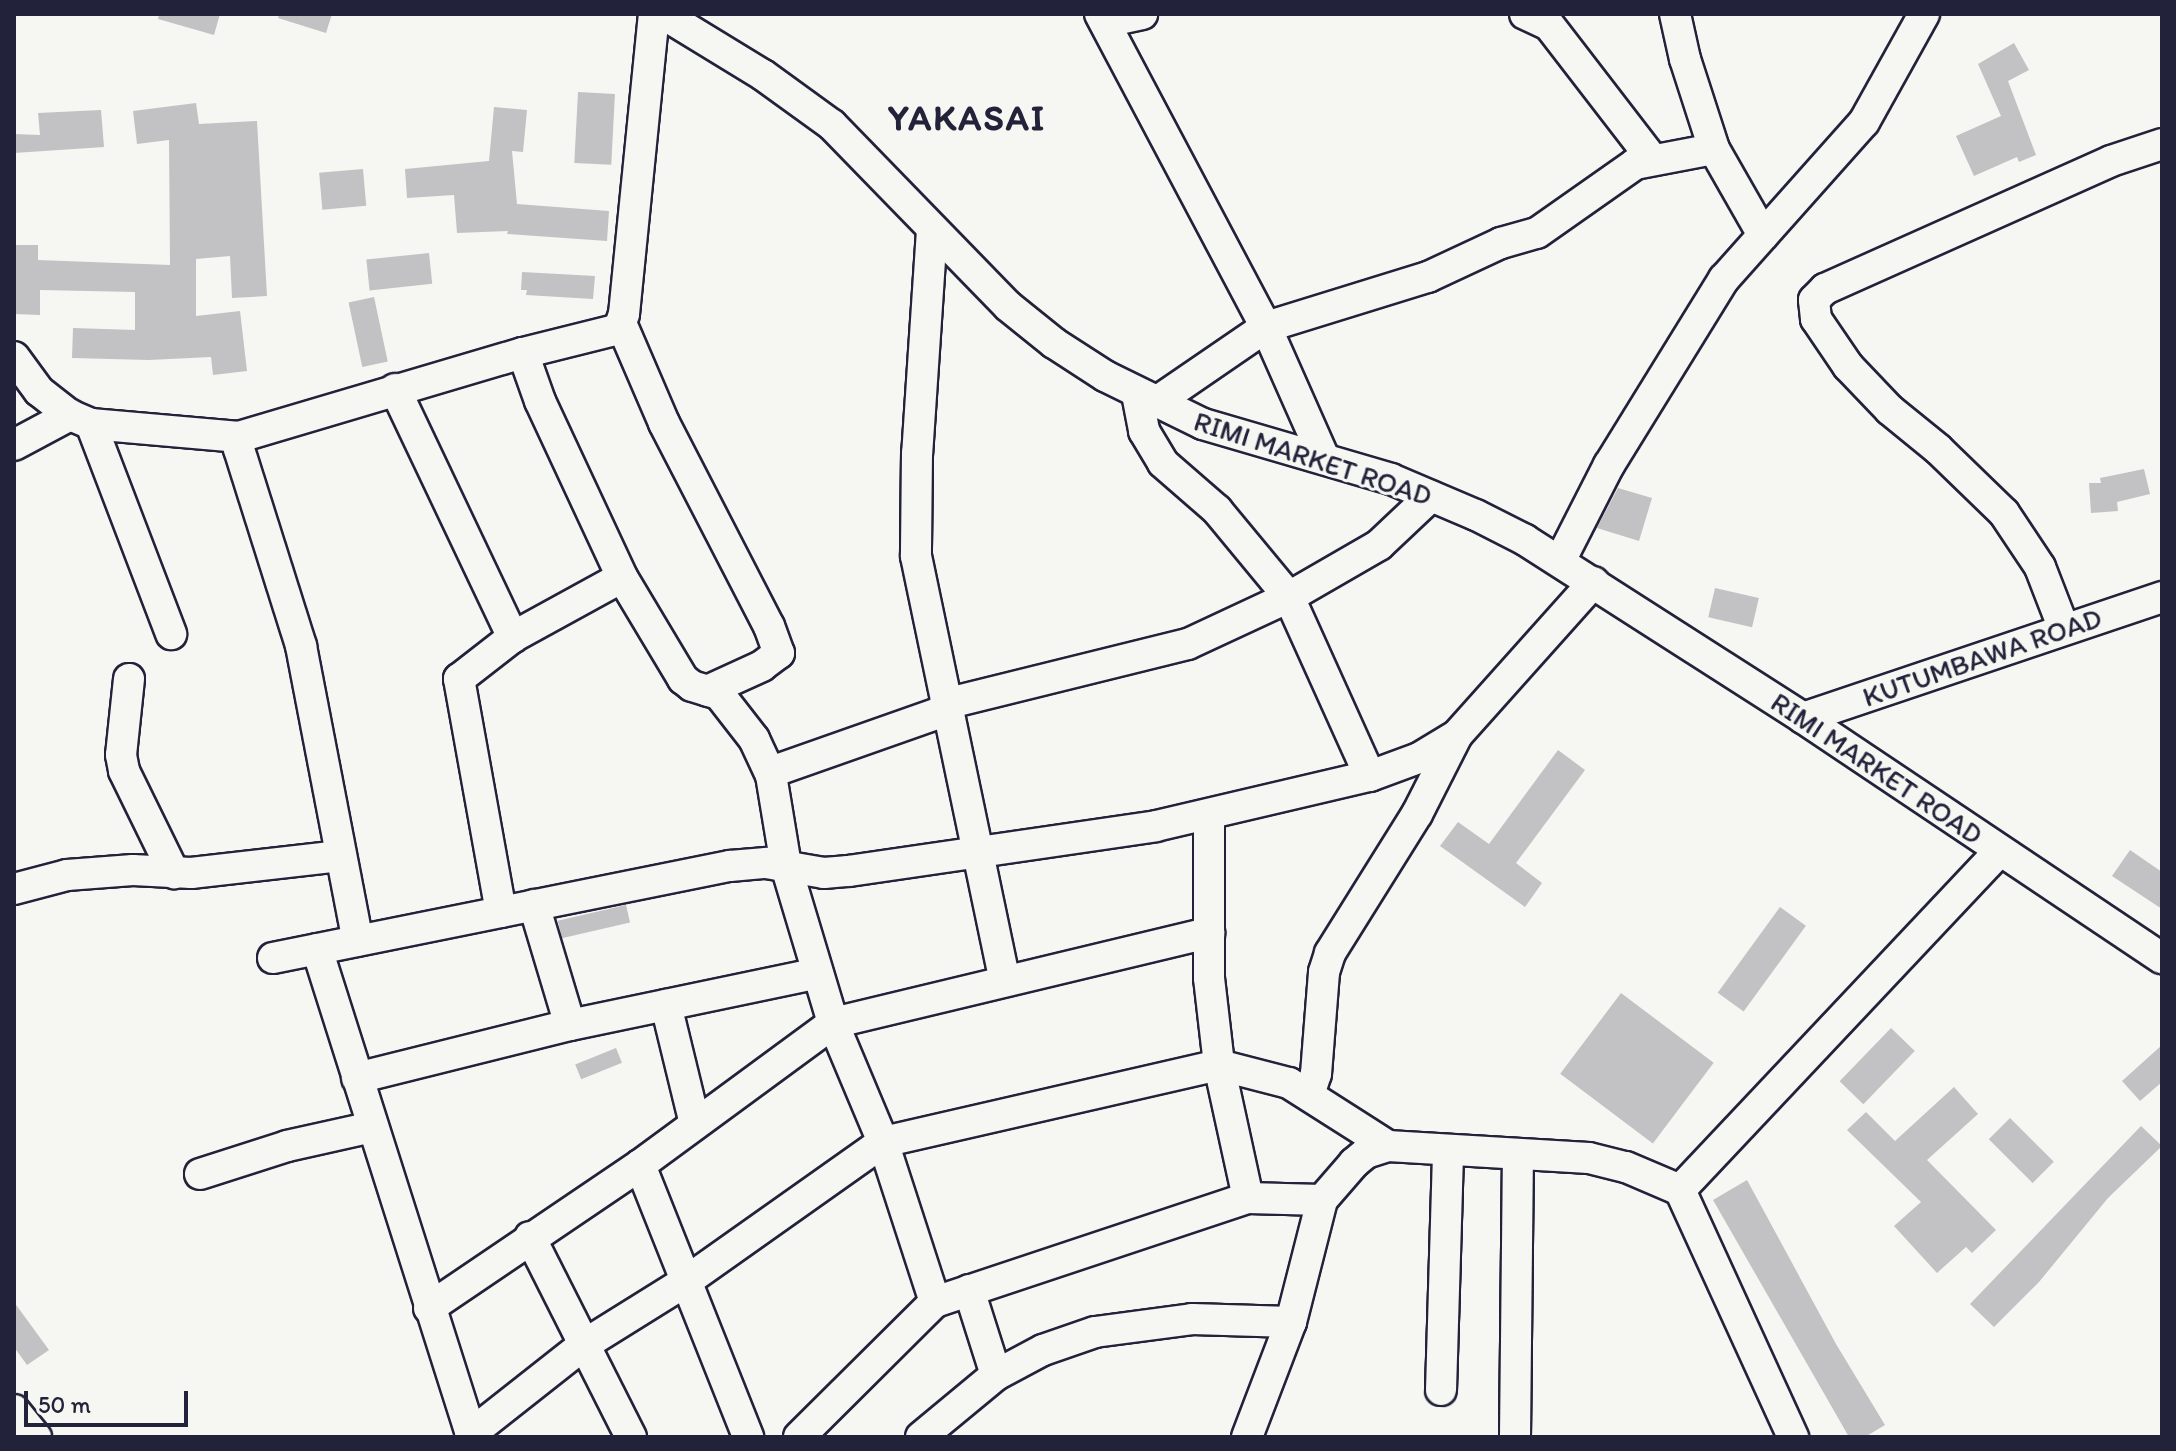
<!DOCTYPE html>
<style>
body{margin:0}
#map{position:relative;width:2176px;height:1451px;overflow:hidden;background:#f6f6f2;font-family:Itim,sans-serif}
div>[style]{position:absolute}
.building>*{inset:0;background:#c2c2c4;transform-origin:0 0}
.roads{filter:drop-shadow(2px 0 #22223b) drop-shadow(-2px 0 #22223b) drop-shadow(0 2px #22223b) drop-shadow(0 -2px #22223b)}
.minor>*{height:30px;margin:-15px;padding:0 15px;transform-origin:15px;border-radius:15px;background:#f6f6f2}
span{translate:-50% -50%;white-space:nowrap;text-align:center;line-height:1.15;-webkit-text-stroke:6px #f6f6f2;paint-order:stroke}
.street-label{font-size:28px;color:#22223b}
.district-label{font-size:36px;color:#22223b;font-weight:700;letter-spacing:2px}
.frame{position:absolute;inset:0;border:16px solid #22223b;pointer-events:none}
.scale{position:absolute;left:24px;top:1391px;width:164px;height:36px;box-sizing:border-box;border:4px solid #22223b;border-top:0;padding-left:10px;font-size:24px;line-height:28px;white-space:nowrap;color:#22223b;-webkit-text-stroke:6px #f6f6f2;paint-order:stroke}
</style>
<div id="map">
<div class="building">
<div style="clip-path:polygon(159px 14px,220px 14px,214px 35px,158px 19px)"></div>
<div style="clip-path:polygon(279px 14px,332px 14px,326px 33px,278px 18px)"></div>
<div style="clip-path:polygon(2014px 43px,2029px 70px,2008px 81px,2036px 155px,2019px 162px,2017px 157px,1974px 176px,1956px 136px,2001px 116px,1978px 64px)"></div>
<div style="left:578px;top:92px;width:37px;height:71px;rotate:3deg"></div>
<div style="clip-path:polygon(196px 103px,199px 124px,257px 121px,267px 296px,232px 298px,230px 256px,196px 259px,196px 316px,240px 311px,247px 371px,213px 375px,211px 357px,149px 360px,72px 358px,73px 328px,135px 330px,135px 292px,40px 290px,40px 315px,14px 314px,14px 245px,38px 245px,38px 260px,170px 265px,169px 140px,137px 144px,133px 111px)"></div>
<div style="clip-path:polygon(494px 107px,527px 110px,523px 152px,512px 151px,517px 204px,609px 211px,607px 241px,507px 234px,508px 231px,457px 233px,454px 195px,407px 198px,405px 169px,489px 161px)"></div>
<div style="clip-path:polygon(101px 110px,104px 147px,14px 153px,14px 134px,40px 135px,38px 113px)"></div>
<div style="left:363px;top:169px;width:37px;height:44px;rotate:85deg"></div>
<div style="left:429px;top:253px;width:31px;height:63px;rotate:84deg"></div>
<div style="clip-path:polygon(522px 272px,595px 276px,593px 299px,526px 295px,527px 290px,521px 290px)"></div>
<div style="left:374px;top:297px;width:66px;height:26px;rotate:78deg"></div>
<div style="clip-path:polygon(2144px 469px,2150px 494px,2117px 502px,2118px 511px,2091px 513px,2089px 483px,2101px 483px,2100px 478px)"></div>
<div style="clip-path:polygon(1618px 488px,1652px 498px,1639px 541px,1597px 528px)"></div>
<div style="left:1715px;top:588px;width:45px;height:30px;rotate:13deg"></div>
<div style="clip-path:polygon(1558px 750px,1585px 770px,1516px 863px,1542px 883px,1525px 907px,1440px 846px,1458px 822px,1489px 844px)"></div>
<div style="clip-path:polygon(2130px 850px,2162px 872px,2162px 909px,2112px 876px)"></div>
<div style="left:626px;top:905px;width:18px;height:70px;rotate:77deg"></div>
<div style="left:1780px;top:907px;width:32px;height:106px;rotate:36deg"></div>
<div style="left:1621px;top:993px;width:116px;height:101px;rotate:37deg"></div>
<div style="left:1891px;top:1028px;width:33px;height:74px;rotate:44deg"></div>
<div style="clip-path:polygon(2162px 1045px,2162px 1082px,2140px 1101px,2122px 1081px)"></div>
<div style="left:616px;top:1048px;width:16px;height:44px;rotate:68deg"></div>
<div style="clip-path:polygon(1954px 1087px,1978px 1114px,1927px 1160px,1996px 1230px,1972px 1253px,1966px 1247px,1937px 1273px,1894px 1226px,1921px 1202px,1847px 1130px,1866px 1112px,1895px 1141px)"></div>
<div style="left:2010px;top:1118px;width:62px;height:30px;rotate:45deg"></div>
<div style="clip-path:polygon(2141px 1126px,2162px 1146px,2108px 1198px,2039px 1282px,1994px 1327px,1970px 1304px)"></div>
<div style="clip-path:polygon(1747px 1180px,1836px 1344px,1885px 1425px,1865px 1437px,1849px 1437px,1713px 1200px)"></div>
<div style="clip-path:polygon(14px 1302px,49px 1350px,27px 1365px,14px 1347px)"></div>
</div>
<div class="roads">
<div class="minor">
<div style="left:663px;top:14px;width:117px;rotate:31.4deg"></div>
<div style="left:763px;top:75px;width:85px;rotate:35.9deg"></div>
<div style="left:832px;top:125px;width:252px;rotate:45.8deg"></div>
<div style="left:1008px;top:306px;width:59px;rotate:38.8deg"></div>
<div style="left:1054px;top:343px;width:61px;rotate:32.9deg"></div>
<div style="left:1105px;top:376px;width:109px;rotate:26.1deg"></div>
<div style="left:1203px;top:424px;width:196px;rotate:16.3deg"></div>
<div style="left:1391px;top:479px;width:92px;rotate:23deg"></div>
<div style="left:1476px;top:515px;width:55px;rotate:27deg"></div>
<div style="left:1525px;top:540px;width:330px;rotate:32.6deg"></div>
<div style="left:1803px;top:718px;width:432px;rotate:33.8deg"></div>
<div style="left:1100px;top:14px;width:354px;rotate:62.1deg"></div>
<div style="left:1266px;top:327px;width:143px;rotate:66.1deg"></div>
<div style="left:1525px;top:14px;width:26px;rotate:25deg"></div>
<div style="left:1549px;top:25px;width:170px;rotate:52.4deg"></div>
<div style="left:1675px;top:14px;width:46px;rotate:77.5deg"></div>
<div style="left:1685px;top:59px;width:95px;rotate:72.1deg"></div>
<div style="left:1714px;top:149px;width:99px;rotate:60.3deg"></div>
<div style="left:1105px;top:22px;width:38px;rotate:-12deg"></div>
<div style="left:932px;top:230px;width:224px;rotate:93.8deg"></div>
<div style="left:917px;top:453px;width:103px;rotate:90.6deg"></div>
<div style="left:916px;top:556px;width:432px;rotate:78.2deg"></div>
<div style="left:621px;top:323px;width:109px;rotate:66.7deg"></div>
<div style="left:664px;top:423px;width:229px;rotate:62.7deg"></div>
<div style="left:769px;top:626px;width:29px;rotate:70deg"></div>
<div style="left:779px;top:653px;width:21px;rotate:143deg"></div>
<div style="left:762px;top:666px;width:60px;rotate:155.6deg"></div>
<div style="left:523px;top:353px;width:51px;rotate:70.5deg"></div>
<div style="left:540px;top:401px;width:194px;rotate:65deg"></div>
<div style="left:622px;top:577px;width:119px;rotate:59.1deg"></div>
<div style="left:683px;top:679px;width:11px;rotate:38deg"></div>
<div style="left:692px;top:686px;width:28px;rotate:17deg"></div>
<div style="left:719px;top:694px;width:57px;rotate:52.1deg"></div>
<div style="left:754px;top:739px;width:40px;rotate:65deg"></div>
<div style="left:771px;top:775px;width:92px;rotate:80.6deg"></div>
<div style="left:786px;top:866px;width:164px;rotate:73.3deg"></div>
<div style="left:833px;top:1023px;width:129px;rotate:67.2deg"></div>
<div style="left:883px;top:1142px;width:168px;rotate:72deg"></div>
<div style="left:14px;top:357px;width:42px;rotate:53.7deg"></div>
<div style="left:39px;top:391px;width:39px;rotate:38deg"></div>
<div style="left:70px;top:415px;width:23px;rotate:23deg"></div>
<div style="left:91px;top:424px;width:149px;rotate:5deg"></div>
<div style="left:239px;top:437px;width:296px;rotate:-16.5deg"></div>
<div style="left:523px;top:353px;width:99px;rotate:-14deg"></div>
<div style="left:619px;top:329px;width:16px;rotate:-72deg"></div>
<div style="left:624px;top:314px;width:301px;rotate:-84.3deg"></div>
<div style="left:395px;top:389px;width:275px;rotate:64.6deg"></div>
<div style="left:1137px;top:394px;width:38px;rotate:79deg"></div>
<div style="left:1144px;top:431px;width:37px;rotate:59deg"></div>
<div style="left:1163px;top:463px;width:72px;rotate:41deg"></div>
<div style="left:1217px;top:510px;width:113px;rotate:50.4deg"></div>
<div style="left:1289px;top:597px;width:196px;rotate:65.7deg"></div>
<div style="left:1155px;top:403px;width:135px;rotate:-34.4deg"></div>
<div style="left:1266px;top:327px;width:170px;rotate:-17.2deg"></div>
<div style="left:1428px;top:277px;width:81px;rotate:-25deg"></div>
<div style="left:1501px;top:243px;width:37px;rotate:-16deg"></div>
<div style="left:1537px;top:233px;width:120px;rotate:-35.1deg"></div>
<div style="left:1635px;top:164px;width:80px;rotate:-10.8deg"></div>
<div style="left:91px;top:424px;width:225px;rotate:69.1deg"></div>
<div style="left:239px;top:437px;width:12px;rotate:90deg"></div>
<div style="left:239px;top:449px;width:207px;rotate:72.5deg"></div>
<div style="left:301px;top:646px;width:300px;rotate:79.1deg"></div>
<div style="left:14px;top:445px;width:64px;rotate:-28.2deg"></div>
<div style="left:1560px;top:561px;width:108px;rotate:-63deg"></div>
<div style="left:1609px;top:465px;width:219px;rotate:-58.3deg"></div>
<div style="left:1724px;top:279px;width:210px;rotate:-48.3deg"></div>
<div style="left:1864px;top:122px;width:124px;rotate:-60.9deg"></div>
<div style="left:2064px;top:629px;width:66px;rotate:-111.2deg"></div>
<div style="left:2040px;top:567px;width:65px;rotate:-123.7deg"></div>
<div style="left:2004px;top:513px;width:92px;rotate:-135.9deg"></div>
<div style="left:1938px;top:449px;width:62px;rotate:-140.9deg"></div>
<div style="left:1890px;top:410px;width:61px;rotate:-133.7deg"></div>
<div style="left:1848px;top:366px;width:57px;rotate:-124.2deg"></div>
<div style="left:1816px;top:319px;width:19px;rotate:-96deg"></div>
<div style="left:1814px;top:300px;width:16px;rotate:-45deg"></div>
<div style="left:1825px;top:289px;width:313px;rotate:-24.1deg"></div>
<div style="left:2111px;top:161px;width:54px;rotate:-18.4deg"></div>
<div style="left:129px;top:679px;width:76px;rotate:96deg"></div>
<div style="left:121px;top:755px;width:16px;rotate:79deg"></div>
<div style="left:124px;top:771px;width:114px;rotate:63.9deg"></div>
<div style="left:945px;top:704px;width:250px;rotate:-13.9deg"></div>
<div style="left:1188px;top:644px;width:111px;rotate:-25deg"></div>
<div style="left:1289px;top:597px;width:104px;rotate:-30deg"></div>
<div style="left:1379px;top:545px;width:71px;rotate:-43.3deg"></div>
<div style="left:1803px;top:718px;width:379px;rotate:-18.6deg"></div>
<div style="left:771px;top:775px;width:5px;rotate:-53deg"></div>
<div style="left:774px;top:771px;width:183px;rotate:-19.4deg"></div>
<div style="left:1209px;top:815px;width:163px;rotate:90deg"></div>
<div style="left:1209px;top:978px;width:88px;rotate:83.4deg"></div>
<div style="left:1219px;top:1065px;width:136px;rotate:77.7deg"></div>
<div style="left:14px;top:889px;width:55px;rotate:-14.8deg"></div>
<div style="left:67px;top:875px;width:66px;rotate:-4.3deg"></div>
<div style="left:133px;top:870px;width:58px;rotate:3deg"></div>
<div style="left:191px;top:873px;width:150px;rotate:-6.5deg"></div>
<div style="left:534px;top:905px;width:125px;rotate:73.3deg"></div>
<div style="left:501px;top:912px;width:237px;rotate:-100.2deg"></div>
<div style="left:459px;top:679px;width:68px;rotate:-37.9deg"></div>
<div style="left:513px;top:637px;width:124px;rotate:-28.8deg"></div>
<div style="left:317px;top:949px;width:506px;rotate:72.39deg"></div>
<div style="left:470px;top:1431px;width:7px;rotate:-16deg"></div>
<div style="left:477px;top:1429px;width:134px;rotate:-38.3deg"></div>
<div style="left:582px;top:1346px;width:125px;rotate:-31.9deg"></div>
<div style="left:688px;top:1280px;width:239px;rotate:-35.3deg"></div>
<div style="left:883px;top:1142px;width:345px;rotate:-12.9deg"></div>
<div style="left:1219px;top:1065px;width:72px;rotate:14.4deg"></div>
<div style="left:1289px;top:1083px;width:117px;rotate:32.5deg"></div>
<div style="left:1388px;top:1146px;width:201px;rotate:3.4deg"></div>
<div style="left:1589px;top:1158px;width:38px;rotate:14deg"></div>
<div style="left:1626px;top:1167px;width:59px;rotate:23.1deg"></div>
<div style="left:1680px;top:1190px;width:272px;rotate:65.4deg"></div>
<div style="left:273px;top:958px;width:466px;rotate:-11.4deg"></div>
<div style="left:730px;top:866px;width:36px;rotate:-5deg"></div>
<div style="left:766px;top:863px;width:59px;rotate:9.8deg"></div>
<div style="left:824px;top:873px;width:25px;rotate:-5deg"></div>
<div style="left:849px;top:871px;width:310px;rotate:-8.3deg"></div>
<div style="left:1156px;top:826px;width:220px;rotate:-13.2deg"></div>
<div style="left:1370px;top:776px;width:52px;rotate:-20.2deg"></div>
<div style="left:1419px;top:758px;width:44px;rotate:-31.2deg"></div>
<div style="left:1457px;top:735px;width:205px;rotate:-48.2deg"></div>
<div style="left:666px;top:1005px;width:122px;rotate:76.3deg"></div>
<div style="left:357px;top:1078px;width:219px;rotate:-14deg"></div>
<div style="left:570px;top:1025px;width:253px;rotate:-11.8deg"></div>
<div style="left:1309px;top:1095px;width:22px;rotate:-72deg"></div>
<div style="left:1316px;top:1074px;width:102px;rotate:-85.5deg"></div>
<div style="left:1324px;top:972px;width:20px;rotate:-72deg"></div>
<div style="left:1330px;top:953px;width:164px;rotate:-58deg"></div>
<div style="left:1417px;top:814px;width:86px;rotate:-63.1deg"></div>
<div style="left:640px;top:1165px;width:293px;rotate:68.3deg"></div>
<div style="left:200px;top:1174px;width:91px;rotate:-17.8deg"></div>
<div style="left:287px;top:1146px;width:88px;rotate:-12.5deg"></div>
<div style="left:1680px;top:1190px;width:466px;rotate:-46.7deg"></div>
<div style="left:530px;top:1237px;width:224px;rotate:63.2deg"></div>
<div style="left:969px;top:1290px;width:89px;rotate:72.4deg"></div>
<div style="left:429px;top:1308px;width:255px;rotate:-34.1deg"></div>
<div style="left:640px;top:1165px;width:240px;rotate:-36.3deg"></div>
<div style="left:833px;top:1023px;width:387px;rotate:-13.5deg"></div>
<div style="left:1441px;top:1390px;width:238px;rotate:-88.3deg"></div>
<div style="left:14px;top:1410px;width:35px;rotate:51deg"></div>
<div style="left:799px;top:1437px;width:192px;rotate:-44.8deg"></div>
<div style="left:935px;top:1302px;width:330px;rotate:-18.4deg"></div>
<div style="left:1248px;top:1198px;width:74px;rotate:1.5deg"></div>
<div style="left:921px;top:1437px;width:97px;rotate:-39.6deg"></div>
<div style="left:996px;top:1375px;width:53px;rotate:-28deg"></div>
<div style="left:1043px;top:1350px;width:55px;rotate:-19.1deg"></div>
<div style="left:1095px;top:1332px;width:98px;rotate:-7.6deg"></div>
<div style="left:1192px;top:1319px;width:99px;rotate:1.7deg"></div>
<div style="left:1247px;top:1437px;width:123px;rotate:-69.1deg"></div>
<div style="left:1291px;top:1322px;width:126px;rotate:-75.7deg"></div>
<div style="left:1322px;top:1200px;width:49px;rotate:-49.1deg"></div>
<div style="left:1354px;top:1163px;width:16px;rotate:-40deg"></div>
<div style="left:1366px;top:1153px;width:23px;rotate:-18deg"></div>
<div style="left:1515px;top:1437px;width:281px;rotate:-89.4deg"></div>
</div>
</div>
<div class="street-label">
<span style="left:1313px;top:458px;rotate:18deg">RIMI MARKET ROAD</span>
<span style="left:1982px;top:657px;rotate:-19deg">KUTUMBAWA ROAD</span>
<span style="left:1877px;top:768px;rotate:34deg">RIMI MARKET ROAD</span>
</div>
<div class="district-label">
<span style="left:967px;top:118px">YAKASAI</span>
</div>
<div class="frame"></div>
<div class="scale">50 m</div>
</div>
